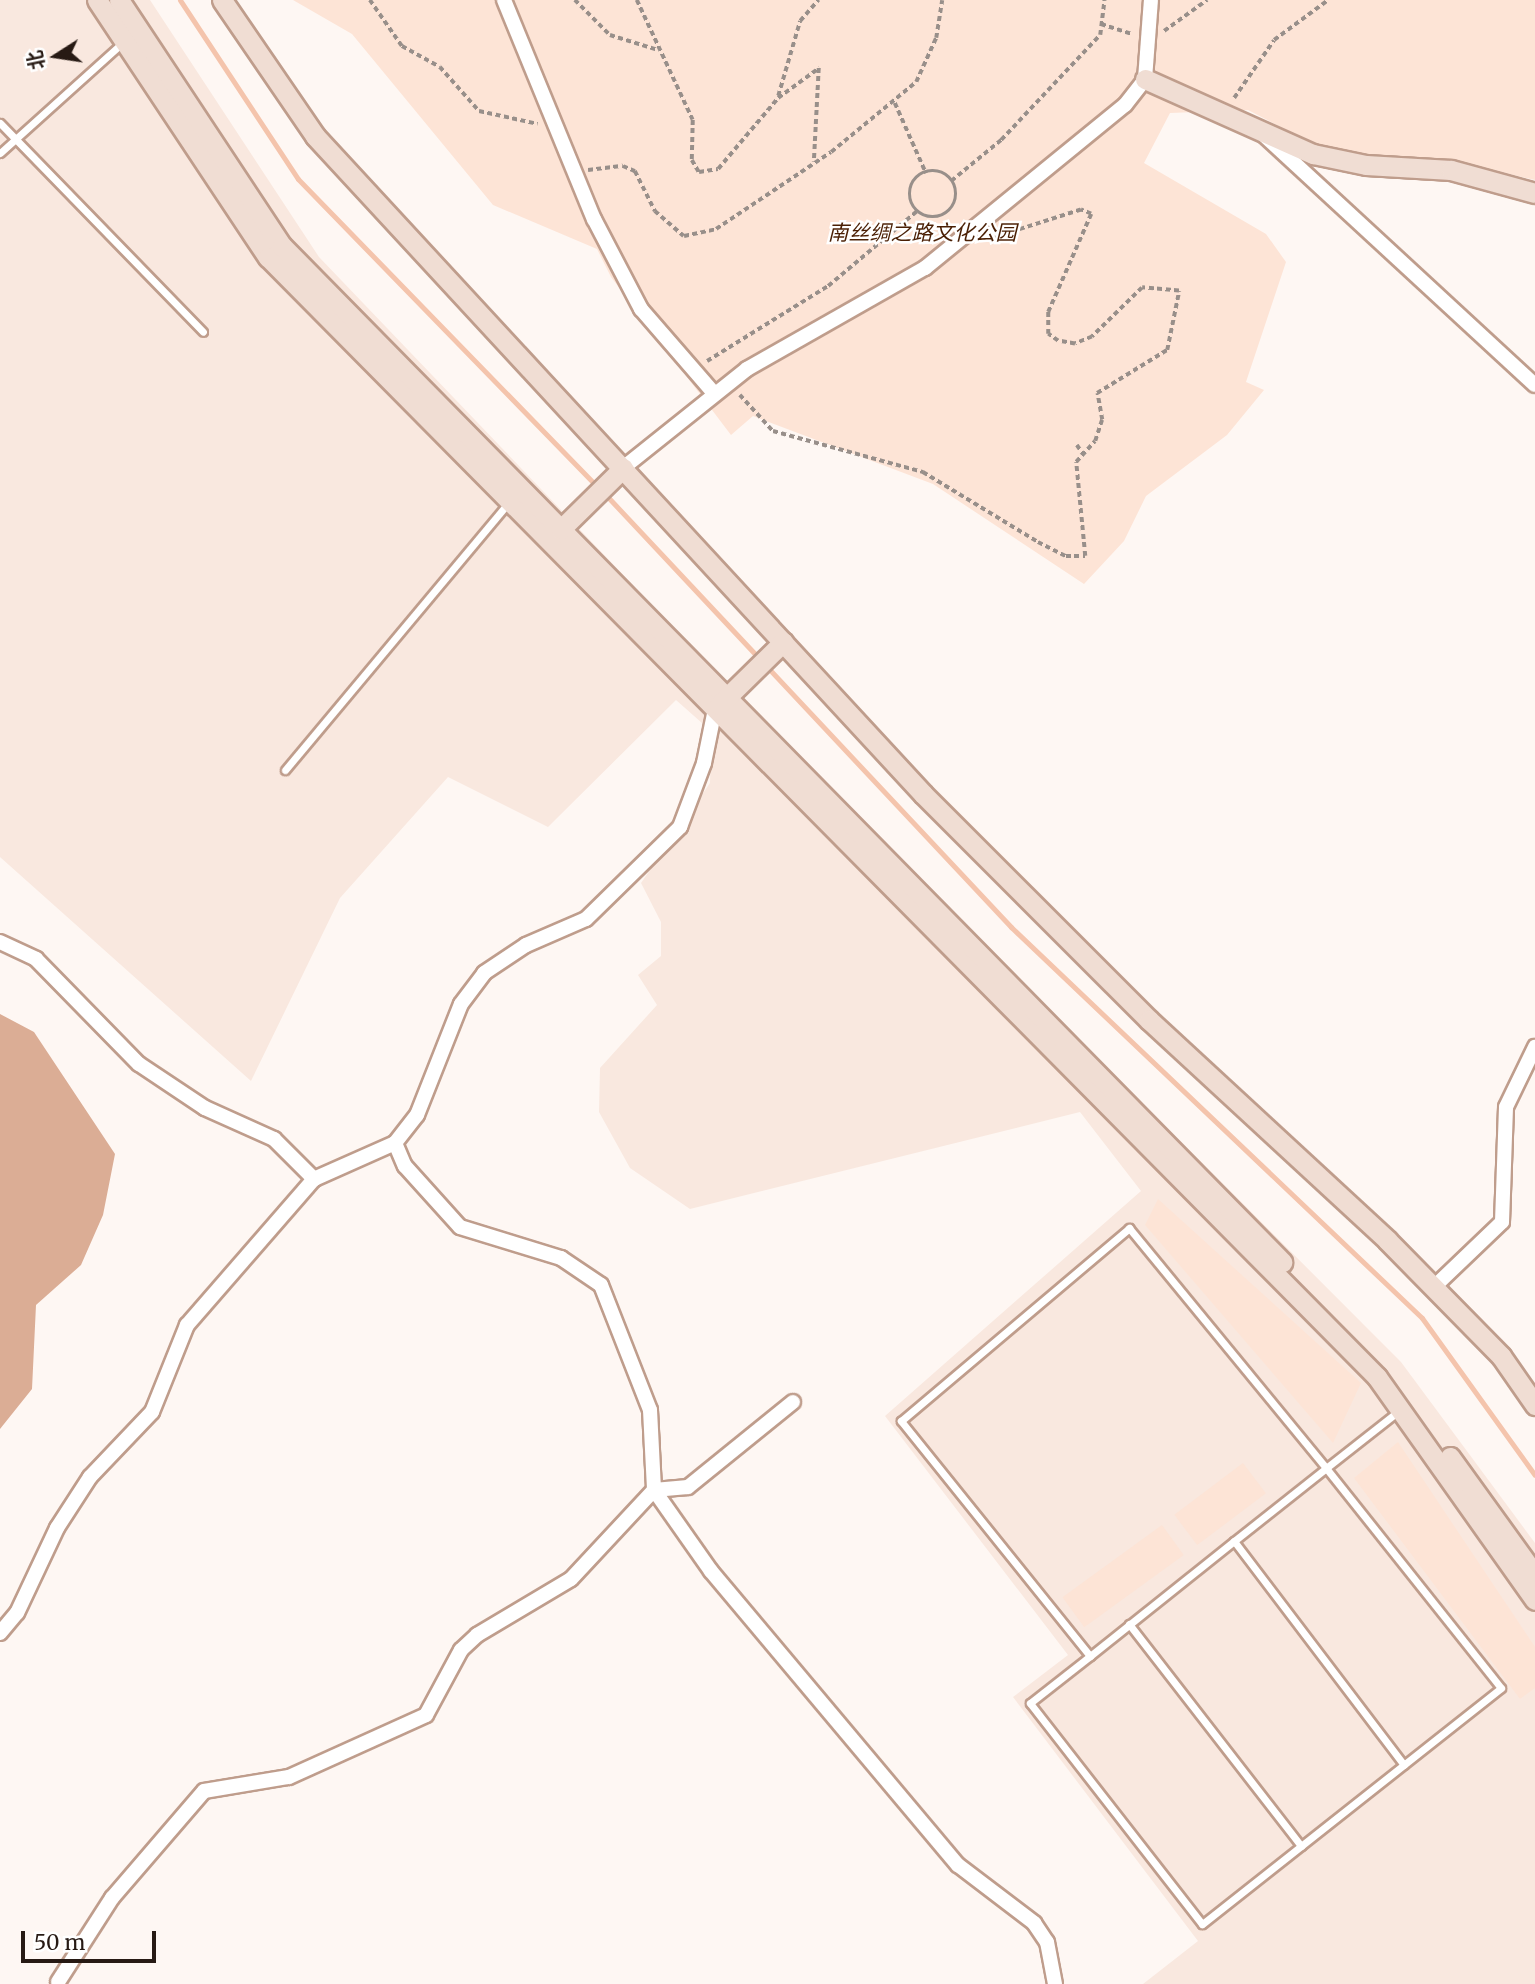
<!DOCTYPE html>
<meta charset="utf-8">
<style>
body{margin:0}
#map{position:relative;width:1535px;height:1984px;overflow:hidden;background:#fef7f3;font-family:Merriweather,"Noto Sans SC",serif}
div>[style]{position:absolute}
.built>*{inset:0;background:#f9e8df}
.green>*{inset:0;background:#fde4d6;transform-origin:0 0}
.forest>*{inset:0;background:#dbad95}
.stream>*{height:5px;margin:-2.5px;padding:0 2.5px;transform-origin:2.5px;border-radius:2.5px;background:#f4c4ac}
.path>*{height:3.5px;margin-top:-1.75px;transform-origin:0;background:repeating-linear-gradient(90deg,#988f8a 0 5px,transparent 0 8.5px)}
.path>.ring{margin:-1.75px;padding:0;box-sizing:content-box;background:none;border:3.5px solid #988f8a;border-radius:50%}
.roads{filter:drop-shadow(2px 0 #bf9d8c) drop-shadow(-2px 0 #bf9d8c) drop-shadow(0 2px #bf9d8c) drop-shadow(0 -2px #bf9d8c)}
.lane>*{height:7px;margin:-3.5px;padding:0 3.5px;transform-origin:3.5px;border-radius:3.5px;background:#fff}
.street>*{height:14px;margin:-7px;padding:0 7px;transform-origin:7px;border-radius:7px;background:#fff}
.secondary>*{height:19px;margin:-9.5px;padding:0 9.5px;transform-origin:9.5px;border-radius:9.5px;background:#f0ddd3}
span{translate:-50% -50%;white-space:nowrap;text-align:center;line-height:1.15;-webkit-text-stroke:5px #fff;paint-order:stroke}
.park-label{font-size:21px;color:#4a1f04;font-style:italic}
.north{position:absolute;left:21px;top:21px;width:70px;height:70px;-webkit-text-stroke:5px #fff;paint-order:stroke;rotate:258deg;font-size:19px;font-weight:700;line-height:28px;text-align:center;color:#271a14}
.north::after{content:'';display:block;margin:auto;width:24px;height:32px;background:#271a14;clip-path:polygon(50% 0,100% 100%,50% 72%,0 100%)}
.scale{position:absolute;left:21px;top:1931px;width:135px;height:32px;box-sizing:border-box;border:4px solid #271a14;border-top:0;padding-left:9px;font-size:21px;line-height:24px;white-space:nowrap;color:#271a14;-webkit-text-stroke:5px #fff;paint-order:stroke}
</style>
<div id="map">
<div class="built">
<div style="clip-path:polygon(0 0,150px 0,319px 257px,807px 767px,1401px 1362px,1535px 1543px,1535px 1984px,1143px 1984px,1198px 1941px,1013px 1697px,1068px 1655px,885px 1416px,1141px 1191px,1080px 1112px,690px 1209px,630px 1168px,599px 1112px,600px 1068px,657px 1005px,638px 975px,661px 956px,661px 922px,641px 883px,710px 783px,711px 731px,676px 700px,548px 827px,448px 777px,340px 898px,251px 1081px,0 857px)"></div>
</div>
<div class="green">
<div style="clip-path:polygon(293px 0,1535px 0,1535px 180px,1446px 159px,1329px 152px,1248px 110px,1170px 113px,1144px 163px,1266px 234px,1286px 262px,1246px 382px,1264px 390px,1227px 435px,1146px 496px,1124px 541px,1084px 584px,933px 484px,753px 416px,731px 435px,611px 277px,597px 249px,493px 205px,352px 34px)"></div>
<div style="clip-path:polygon(1158px 1199px,1361px 1383px,1333px 1443px,1145px 1225px)"></div>
<div style="clip-path:polygon(1398px 1442px,1535px 1647px,1535px 1688px,1520px 1699px,1354px 1478px)"></div>
<div style="left:1243px;top:1463px;width:38px;height:86px;rotate:53deg"></div>
<div style="left:1162px;top:1525px;width:37px;height:123px;rotate:54deg"></div>
</div>
<div class="forest">
<div style="clip-path:polygon(0 1014px,34px 1032px,115px 1154px,103px 1215px,81px 1265px,36px 1305px,32px 1389px,0 1429px)"></div>
</div>
<div class="stream">
<div style="left:180px;top:0;width:214px;rotate:56.6deg"></div>
<div style="left:298px;top:179px;width:430px;rotate:45.8deg"></div>
<div style="left:605px;top:494px;width:594px;rotate:46.84deg"></div>
<div style="left:1011px;top:927px;width:567px;rotate:43.57deg"></div>
<div style="left:1422px;top:1318px;width:193px;rotate:54.3deg"></div>
</div>
<div class="path">
<div style="left:370px;top:0;width:56px;rotate:55.2deg"></div>
<div style="left:402px;top:46px;width:43px;rotate:28.9deg"></div>
<div style="left:440px;top:67px;width:59px;rotate:48.4deg"></div>
<div style="left:479px;top:111px;width:60px;rotate:12.4deg"></div>
<div style="left:575px;top:0;width:49px;rotate:45deg"></div>
<div style="left:610px;top:35px;width:50px;rotate:17.4deg"></div>
<div style="left:637px;top:0;width:132px;rotate:65deg"></div>
<div style="left:693px;top:120px;width:40px;rotate:91.4deg"></div>
<div style="left:692px;top:160px;width:14px;rotate:60deg"></div>
<div style="left:699px;top:172px;width:19px;rotate:-9deg"></div>
<div style="left:718px;top:169px;width:93px;rotate:-49.8deg"></div>
<div style="left:778px;top:98px;width:51px;rotate:-36.2deg"></div>
<div style="left:819px;top:68px;width:94px;rotate:93deg"></div>
<div style="left:1101px;top:24px;width:33px;rotate:18deg"></div>
<div style="left:1164px;top:31px;width:53px;rotate:-35.8deg"></div>
<div style="left:778px;top:96px;width:78px;rotate:-73.7deg"></div>
<div style="left:800px;top:21px;width:28px;rotate:-49deg"></div>
<div style="left:1234px;top:98px;width:70px;rotate:-55.4deg"></div>
<div style="left:1274px;top:40px;width:67px;rotate:-36.5deg"></div>
<div style="left:895px;top:103px;width:77px;rotate:66.1deg"></div>
<div style="left:588px;top:170px;width:35px;rotate:-7deg"></div>
<div style="left:623px;top:166px;width:13px;rotate:23deg"></div>
<div style="left:635px;top:171px;width:45px;rotate:63.4deg"></div>
<div style="left:655px;top:211px;width:38px;rotate:41deg"></div>
<div style="left:684px;top:236px;width:33px;rotate:-12deg"></div>
<div style="left:716px;top:229px;width:138px;rotate:-33.8deg"></div>
<div style="left:831px;top:152px;width:110px;rotate:-39.5deg"></div>
<div style="left:916px;top:82px;width:48px;rotate:-65.6deg"></div>
<div style="left:936px;top:38px;width:38px;rotate:-81deg"></div>
<div class="ring" style="left:910px;top:171px;width:42.5px;height:42.5px"></div>
<div style="left:951px;top:181px;width:65px;rotate:-39.4deg"></div>
<div style="left:1001px;top:140px;width:144px;rotate:-46.7deg"></div>
<div style="left:1100px;top:35px;width:35px;rotate:-83deg"></div>
<div style="left:707px;top:361px;width:142px;rotate:-31.8deg"></div>
<div style="left:828px;top:286px;width:116px;rotate:-40.1deg"></div>
<div style="left:740px;top:395px;width:49px;rotate:47.5deg"></div>
<div style="left:773px;top:431px;width:156px;rotate:15.3deg"></div>
<div style="left:923px;top:472px;width:135px;rotate:31.3deg"></div>
<div style="left:1038px;top:542px;width:31px;rotate:27deg"></div>
<div style="left:1066px;top:556px;width:19px"></div>
<div style="left:1085px;top:556px;width:94px;rotate:-95.5deg"></div>
<div style="left:1076px;top:462px;width:28px;rotate:-48deg"></div>
<div style="left:1095px;top:441px;width:22px;rotate:-72deg"></div>
<div style="left:1102px;top:420px;width:27px;rotate:-100deg"></div>
<div style="left:1097px;top:393px;width:82px;rotate:-31.6deg"></div>
<div style="left:1167px;top:350px;width:60px;rotate:-78.5deg"></div>
<div style="left:1179px;top:291px;width:37px;rotate:-175deg"></div>
<div style="left:1142px;top:288px;width:70px;rotate:135.6deg"></div>
<div style="left:1092px;top:337px;width:18px;rotate:158deg"></div>
<div style="left:1075px;top:344px;width:17px;rotate:-170deg"></div>
<div style="left:1058px;top:341px;width:12px;rotate:-145deg"></div>
<div style="left:1048px;top:334px;width:22px;rotate:-90deg"></div>
<div style="left:1048px;top:312px;width:107px;rotate:-66.3deg"></div>
<div style="left:1091px;top:214px;width:11px;rotate:-158deg"></div>
<div style="left:1081px;top:210px;width:102px;rotate:162.3deg"></div>
<div style="left:1077px;top:445px;width:11px;rotate:56deg"></div>
</div>
<div class="roads">
<div class="lane">
<div style="left:0;top:123px;width:291px;rotate:45.8deg"></div>
<div style="left:0;top:153px;width:164px;rotate:-42deg"></div>
<div style="left:285px;top:770px;width:349px;rotate:-50.1deg"></div>
<div style="left:1234px;top:1541px;width:281px;rotate:52.8deg"></div>
<div style="left:1129px;top:1624px;width:281px;rotate:52.2deg"></div>
<div style="left:1090px;top:1656px;width:302px;rotate:-128.8deg"></div>
<div style="left:901px;top:1421px;width:299px;rotate:-40.2deg"></div>
<div style="left:1129px;top:1228px;width:310px;rotate:50.6deg"></div>
<div style="left:1326px;top:1468px;width:281px;rotate:51.5deg"></div>
<div style="left:1501px;top:1688px;width:381px;rotate:141.7deg"></div>
<div style="left:1202px;top:1924px;width:280px;rotate:-127.9deg"></div>
<div style="left:1030px;top:1703px;width:76px;rotate:-38.1deg"></div>
<div style="left:1090px;top:1656px;width:184px;rotate:-38.6deg"></div>
<div style="left:1234px;top:1541px;width:117px;rotate:-38.4deg"></div>
<div style="left:1326px;top:1468px;width:94px;rotate:-38.1deg"></div>
</div>
<div class="street">
<div style="left:504px;top:0;width:237px;rotate:67.7deg"></div>
<div style="left:594px;top:219px;width:102px;rotate:62.4deg"></div>
<div style="left:641px;top:309px;width:110px;rotate:49.1deg"></div>
<div style="left:1265px;top:136px;width:367px;rotate:42.7deg"></div>
<div style="left:623px;top:468px;width:159px;rotate:-38.6deg"></div>
<div style="left:747px;top:369px;width:205px;rotate:-29.6deg"></div>
<div style="left:925px;top:268px;width:258px;rotate:-39.2deg"></div>
<div style="left:1125px;top:105px;width:33px;rotate:-52deg"></div>
<div style="left:1145px;top:79px;width:79px;rotate:-85.7deg"></div>
<div style="left:0;top:942px;width:40px;rotate:25deg"></div>
<div style="left:36px;top:959px;width:147px;rotate:45.6deg"></div>
<div style="left:139px;top:1064px;width:79px;rotate:33.7deg"></div>
<div style="left:205px;top:1108px;width:76px;rotate:24.2deg"></div>
<div style="left:274px;top:1139px;width:57px;rotate:45deg"></div>
<div style="left:395px;top:1143px;width:25px;rotate:67deg"></div>
<div style="left:405px;top:1166px;width:82px;rotate:48deg"></div>
<div style="left:460px;top:1227px;width:106px;rotate:17.1deg"></div>
<div style="left:561px;top:1258px;width:48px;rotate:34deg"></div>
<div style="left:601px;top:1285px;width:134px;rotate:68.6deg"></div>
<div style="left:650px;top:1410px;width:80px;rotate:87.1deg"></div>
<div style="left:654px;top:1490px;width:99px;rotate:54.9deg"></div>
<div style="left:711px;top:1571px;width:384px;rotate:50deg"></div>
<div style="left:958px;top:1865px;width:96px;rotate:37.3deg"></div>
<div style="left:1034px;top:1923px;width:23px;rotate:56deg"></div>
<div style="left:1047px;top:1942px;width:43px;rotate:79.2deg"></div>
<div style="left:1434px;top:1287px;width:94px;rotate:-43.7deg"></div>
<div style="left:1502px;top:1222px;width:115px;rotate:-88deg"></div>
<div style="left:1506px;top:1107px;width:67px;rotate:-64.2deg"></div>
<div style="left:0;top:1633px;width:26px;rotate:-50deg"></div>
<div style="left:17px;top:1613px;width:94px;rotate:-64.8deg"></div>
<div style="left:57px;top:1528px;width:61px;rotate:-57.1deg"></div>
<div style="left:90px;top:1477px;width:90px;rotate:-46.4deg"></div>
<div style="left:152px;top:1412px;width:94px;rotate:-68.1deg"></div>
<div style="left:187px;top:1325px;width:194px;rotate:-49deg"></div>
<div style="left:314px;top:1179px;width:89px;rotate:-24deg"></div>
<div style="left:395px;top:1143px;width:36px;rotate:-52deg"></div>
<div style="left:417px;top:1115px;width:119px;rotate:-68.4deg"></div>
<div style="left:461px;top:1004px;width:39px;rotate:-53deg"></div>
<div style="left:484px;top:973px;width:50px;rotate:-33.7deg"></div>
<div style="left:526px;top:945px;width:65px;rotate:-23.4deg"></div>
<div style="left:586px;top:919px;width:132px;rotate:-44.4deg"></div>
<div style="left:680px;top:827px;width:68px;rotate:-69.4deg"></div>
<div style="left:704px;top:763px;width:55px;rotate:-78.5deg"></div>
<div style="left:58px;top:1982px;width:100px;rotate:-57.3deg"></div>
<div style="left:112px;top:1898px;width:141px;rotate:-49.3deg"></div>
<div style="left:204px;top:1791px;width:86px;rotate:-9.4deg"></div>
<div style="left:289px;top:1777px;width:150px;rotate:-24.3deg"></div>
<div style="left:426px;top:1715px;width:74px;rotate:-61.7deg"></div>
<div style="left:461px;top:1650px;width:22px;rotate:-43deg"></div>
<div style="left:477px;top:1635px;width:109px;rotate:-30.8deg"></div>
<div style="left:571px;top:1579px;width:122px;rotate:-47deg"></div>
<div style="left:654px;top:1490px;width:34px;rotate:-5deg"></div>
<div style="left:688px;top:1487px;width:135px;rotate:-39deg"></div>
</div>
<div class="secondary">
<div style="left:97px;top:0;width:309px;rotate:56.4deg"></div>
<div style="left:268px;top:257px;width:1576px;rotate:45.28deg"></div>
<div style="left:1377px;top:1377px;width:273px;rotate:54.7deg"></div>
<div style="left:119px;top:0;width:295px;rotate:56.5deg"></div>
<div style="left:282px;top:246px;width:1426px;rotate:45.45deg"></div>
<div style="left:222px;top:0;width:165px;rotate:55.6deg"></div>
<div style="left:315px;top:136px;width:896px;rotate:47.26deg"></div>
<div style="left:923px;top:794px;width:320px;rotate:45deg"></div>
<div style="left:1149px;top:1020px;width:324px;rotate:42.7deg"></div>
<div style="left:1387px;top:1240px;width:163px;rotate:45.5deg"></div>
<div style="left:1501px;top:1356px;width:60px;rotate:55.2deg"></div>
<div style="left:1145px;top:79px;width:184px;rotate:24.1deg"></div>
<div style="left:1313px;top:154px;width:54px;rotate:11.7deg"></div>
<div style="left:1366px;top:165px;width:85px;rotate:3.4deg"></div>
<div style="left:1451px;top:170px;width:87px;rotate:15.3deg"></div>
<div style="left:561px;top:529px;width:87px;rotate:-44.5deg"></div>
<div style="left:719px;top:705px;width:90px;rotate:-44.5deg"></div>
<div style="left:1450px;top:1457px;width:145px;rotate:54.2deg"></div>
</div>
</div>
<div class="park-label">
<span style="left:922px;top:233px">南丝绸之路文化公园</span>
</div>
<div class="north">北</div>
<div class="scale">50 m</div>
</div>
